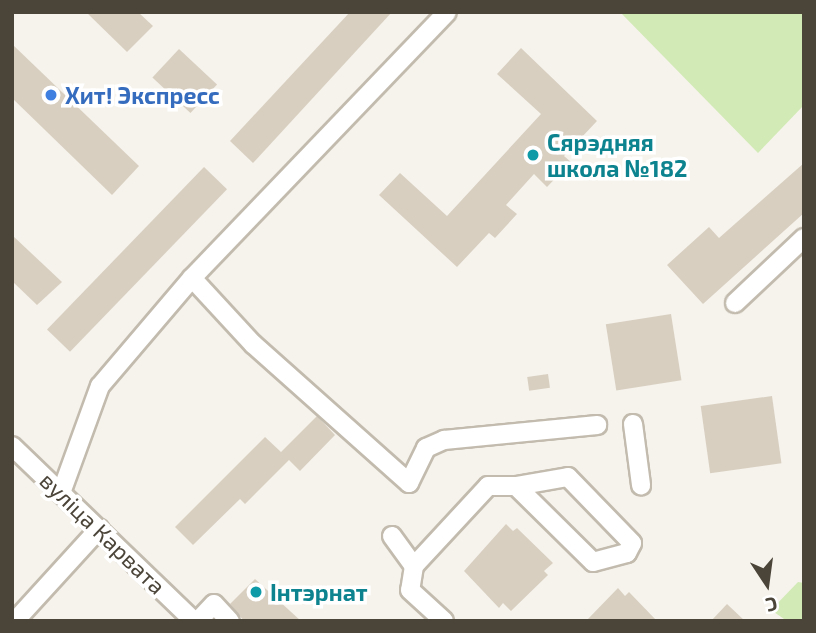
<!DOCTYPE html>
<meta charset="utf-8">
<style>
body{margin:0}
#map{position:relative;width:816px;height:633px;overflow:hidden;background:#f6f3ec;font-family:"Exo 2",sans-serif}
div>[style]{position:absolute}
.green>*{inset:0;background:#d2eab5}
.building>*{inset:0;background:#d8cfc1;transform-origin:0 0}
.roads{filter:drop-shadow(2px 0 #c2bbae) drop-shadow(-2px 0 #c2bbae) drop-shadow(0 2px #c2bbae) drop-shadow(0 -2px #c2bbae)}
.minor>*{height:18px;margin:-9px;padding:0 9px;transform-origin:9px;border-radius:9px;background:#fff}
.dots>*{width:19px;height:19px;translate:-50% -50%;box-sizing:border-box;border:4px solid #fff;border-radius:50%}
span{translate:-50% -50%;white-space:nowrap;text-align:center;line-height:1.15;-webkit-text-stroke:7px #fff;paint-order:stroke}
.shop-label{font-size:23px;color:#366cbe;font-weight:700}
.left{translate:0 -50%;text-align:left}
.culture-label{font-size:23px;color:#0d838f;font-weight:700}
.street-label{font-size:23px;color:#4b4439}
.frame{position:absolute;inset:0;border:14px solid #4b4439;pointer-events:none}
.north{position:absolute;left:732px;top:549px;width:70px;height:70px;-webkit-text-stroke:5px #fff;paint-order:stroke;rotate:167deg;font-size:19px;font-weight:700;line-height:28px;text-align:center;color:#4b4439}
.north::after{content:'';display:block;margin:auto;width:24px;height:32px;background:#4b4439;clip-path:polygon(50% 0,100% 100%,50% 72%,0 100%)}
</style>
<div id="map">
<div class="green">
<div style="clip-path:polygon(620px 12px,804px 12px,804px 105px,758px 153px)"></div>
<div style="clip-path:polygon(798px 582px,804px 583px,804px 621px,787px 621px,771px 610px)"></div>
</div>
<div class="building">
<div style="clip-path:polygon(86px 12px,138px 12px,153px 26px,127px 52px)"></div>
<div style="clip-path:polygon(350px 12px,392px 12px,253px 163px,230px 141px)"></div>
<div style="clip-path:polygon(12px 44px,139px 166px,112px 195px,12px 98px)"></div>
<div style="clip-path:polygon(521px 48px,597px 121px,564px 156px,571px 162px,547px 187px,534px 174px,506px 205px,517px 214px,495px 238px,489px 233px,457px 267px,379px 195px,400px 173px,447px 216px,541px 114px,497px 74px)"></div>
<div style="left:179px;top:49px;width:52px;height:39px;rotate:43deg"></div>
<div style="clip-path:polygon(804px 163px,804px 213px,703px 304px,667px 265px,709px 227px,719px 238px)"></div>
<div style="left:204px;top:167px;width:32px;height:226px;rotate:44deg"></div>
<div style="clip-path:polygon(12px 235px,62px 282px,37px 305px,12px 281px)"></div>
<div style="left:671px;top:314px;width:67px;height:66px;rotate:81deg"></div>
<div style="left:548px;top:374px;width:14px;height:21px;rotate:82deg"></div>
<div style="left:772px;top:396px;width:68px;height:72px;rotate:82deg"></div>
<div style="clip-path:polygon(317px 416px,335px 435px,300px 471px,289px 460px,245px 504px,240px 499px,193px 545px,175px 527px,265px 437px,281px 452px)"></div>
<div style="clip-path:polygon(506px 524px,513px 531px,517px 528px,553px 563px,544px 571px,548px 575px,511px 611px,503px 603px,499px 608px,464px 571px)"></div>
<div style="clip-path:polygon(255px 579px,301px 621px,244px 621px,230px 604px)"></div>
<div style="clip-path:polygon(618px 588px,625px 596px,629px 592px,657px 621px,586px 621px)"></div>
<div style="clip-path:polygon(727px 604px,745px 621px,711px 621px)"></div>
</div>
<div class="roads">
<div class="minor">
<div style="left:192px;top:278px;width:90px;rotate:47.3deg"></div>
<div style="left:253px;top:344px;width:209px;rotate:41.7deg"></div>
<div style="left:409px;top:483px;width:39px;rotate:-64deg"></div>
<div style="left:426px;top:448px;width:20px;rotate:-24deg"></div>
<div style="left:444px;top:440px;width:154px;rotate:-5.6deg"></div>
<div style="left:735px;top:303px;width:95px;rotate:-43.3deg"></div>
<div style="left:633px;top:424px;width:62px;rotate:82.5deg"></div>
<div style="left:12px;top:446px;width:252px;rotate:43.9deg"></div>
<div style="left:61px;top:493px;width:114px;rotate:-70deg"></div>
<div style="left:100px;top:386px;width:142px;rotate:-49.6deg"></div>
<div style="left:192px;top:278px;width:368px;rotate:-46.2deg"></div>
<div style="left:392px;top:536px;width:37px;rotate:54deg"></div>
<div style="left:414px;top:566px;width:24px;rotate:99deg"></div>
<div style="left:410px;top:590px;width:46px;rotate:42.4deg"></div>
<div style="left:414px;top:566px;width:109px;rotate:-47.2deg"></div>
<div style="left:488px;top:486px;width:28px"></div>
<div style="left:516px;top:486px;width:108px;rotate:44.6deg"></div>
<div style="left:593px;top:562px;width:35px;rotate:-15deg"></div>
<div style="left:627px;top:553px;width:11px;rotate:-63deg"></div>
<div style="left:632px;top:543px;width:92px;rotate:-134.1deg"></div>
<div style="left:568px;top:477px;width:53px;rotate:170.2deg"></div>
<div style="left:15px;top:621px;width:125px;rotate:-47.6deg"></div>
<div style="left:198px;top:621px;width:23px;rotate:-47deg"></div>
<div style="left:214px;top:604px;width:23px;rotate:47deg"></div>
</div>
</div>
<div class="dots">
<div style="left:51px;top:95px;background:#3f7fe0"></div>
<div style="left:533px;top:155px;background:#0f9aa8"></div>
<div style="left:256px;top:592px;background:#0f9aa8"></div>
</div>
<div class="shop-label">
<span class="left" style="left:65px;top:95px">Хит! Экспресс</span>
</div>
<div class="culture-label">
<span class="left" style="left:547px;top:155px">Сярэдняя<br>школа №182</span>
<span class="left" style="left:270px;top:592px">Інтэрнат</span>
</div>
<div class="street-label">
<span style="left:103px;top:533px;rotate:44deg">вуліца Карвата</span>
</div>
<div class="frame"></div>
<div class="north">С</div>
</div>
